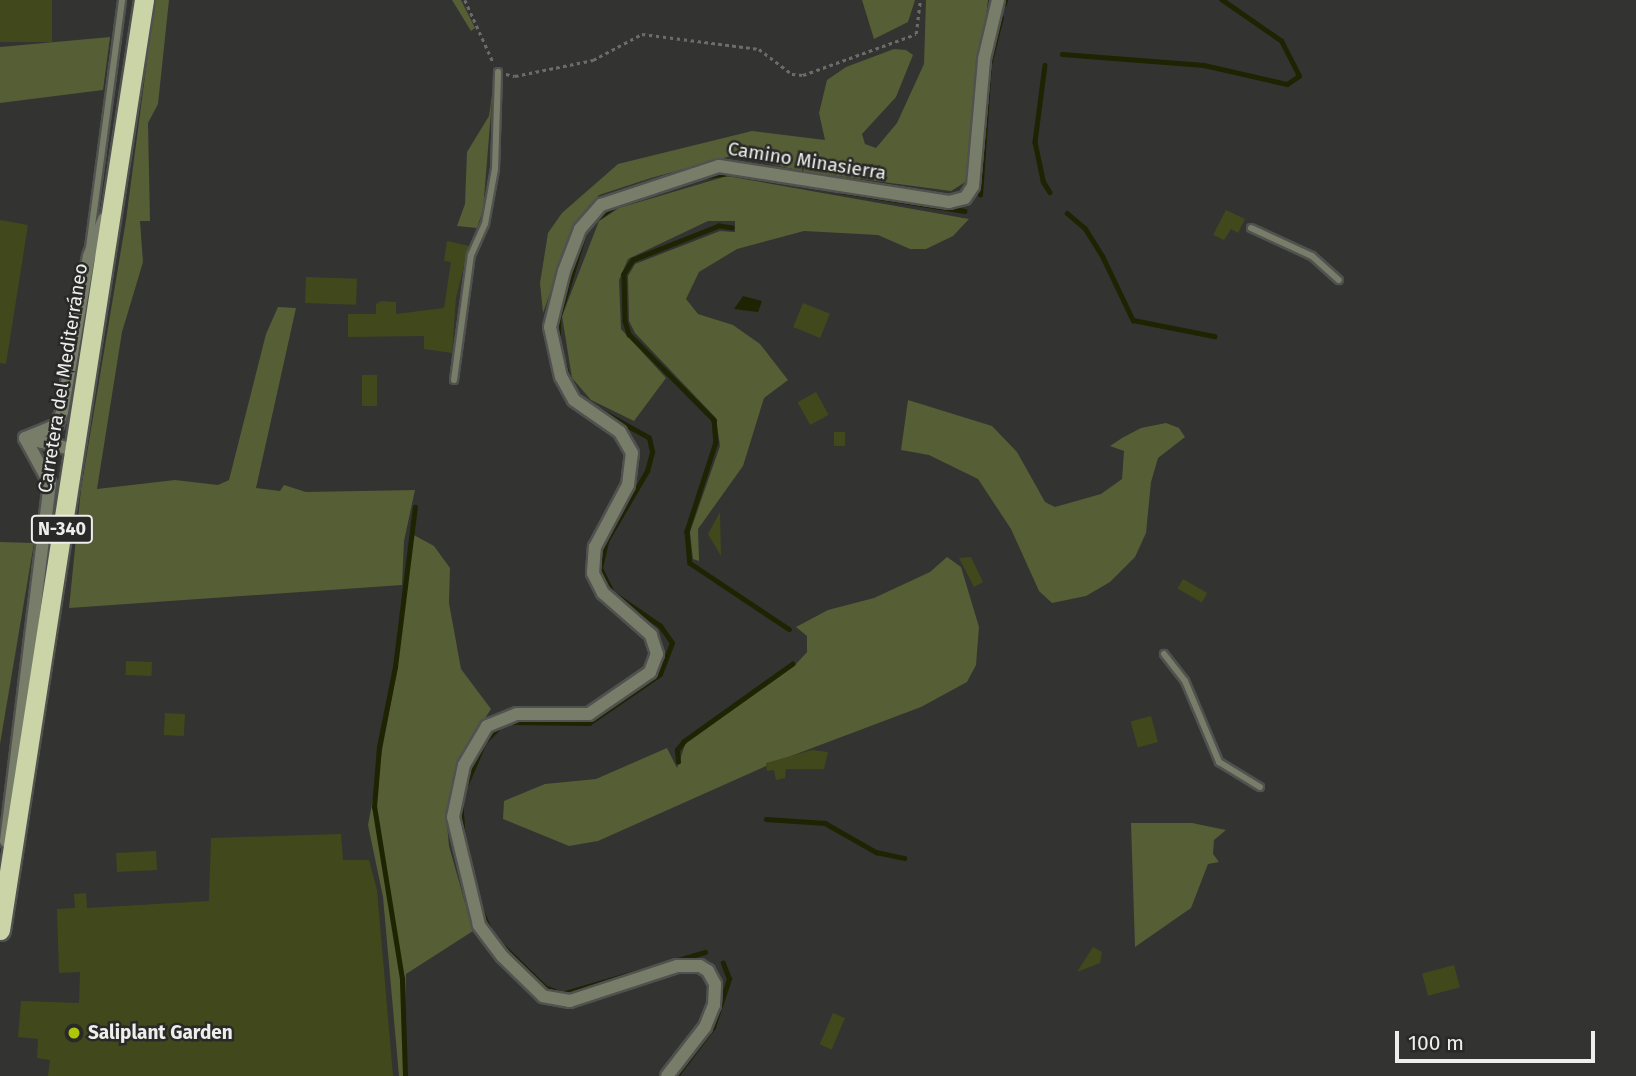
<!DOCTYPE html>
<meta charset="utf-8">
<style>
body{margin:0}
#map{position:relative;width:1636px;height:1076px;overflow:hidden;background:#333331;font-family:"Fira Sans",sans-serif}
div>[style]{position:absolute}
.green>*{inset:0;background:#565e35}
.water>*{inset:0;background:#1e2302}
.stream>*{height:4.5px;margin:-2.25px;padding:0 2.25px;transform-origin:2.25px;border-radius:2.25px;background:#1e2302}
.building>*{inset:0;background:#41491c;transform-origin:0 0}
.path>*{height:2.5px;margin-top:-1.25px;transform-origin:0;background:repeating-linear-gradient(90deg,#6c6c6a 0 3.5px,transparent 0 7px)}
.roads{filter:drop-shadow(2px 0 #51514f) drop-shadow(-2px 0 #51514f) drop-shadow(0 2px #51514f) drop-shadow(0 -2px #51514f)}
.service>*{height:6px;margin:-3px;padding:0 3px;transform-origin:3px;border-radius:3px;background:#787d69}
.minor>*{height:12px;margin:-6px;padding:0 6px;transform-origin:6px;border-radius:6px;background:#787d69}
.trunk>*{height:19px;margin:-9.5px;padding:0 9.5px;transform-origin:9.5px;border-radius:9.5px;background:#cad4a7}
.dots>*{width:19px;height:19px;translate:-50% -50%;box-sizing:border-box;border:4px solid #292927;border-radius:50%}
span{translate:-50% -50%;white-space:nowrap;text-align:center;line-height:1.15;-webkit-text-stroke:5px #292927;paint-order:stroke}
.shield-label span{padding:2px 5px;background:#292927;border:2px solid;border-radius:5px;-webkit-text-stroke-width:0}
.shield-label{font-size:18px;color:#eeeeed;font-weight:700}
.street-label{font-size:19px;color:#eeeeed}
.poi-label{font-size:19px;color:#eeeeed;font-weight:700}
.left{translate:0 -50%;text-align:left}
.scale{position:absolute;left:1395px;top:1031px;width:200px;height:32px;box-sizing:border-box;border:4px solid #eeeeed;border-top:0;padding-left:9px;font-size:21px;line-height:24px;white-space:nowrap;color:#eeeeed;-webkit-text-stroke:5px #292927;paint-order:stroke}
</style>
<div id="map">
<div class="green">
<div style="clip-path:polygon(155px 0,169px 0,158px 104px,148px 123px,150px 221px,140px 221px,143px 262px,122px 332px,97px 489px,175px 480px,218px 485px,229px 480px,266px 334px,278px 307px,296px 308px,256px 488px,280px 491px,284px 485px,306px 492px,415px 490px,404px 541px,402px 585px,69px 608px,81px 489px,126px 220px)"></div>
<div style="clip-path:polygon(452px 0,461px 0,475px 28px,471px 31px)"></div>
<div style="clip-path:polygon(862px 0,915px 0,908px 22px,874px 39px)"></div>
<div style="clip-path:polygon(926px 0,988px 0,967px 181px,951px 191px,807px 172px,731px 156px,651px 178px,599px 195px,575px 222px,543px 313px,540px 283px,548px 233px,562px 213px,618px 164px,752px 131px,825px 140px,819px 113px,827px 80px,846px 67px,894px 49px,906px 50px,913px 55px,896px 97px,862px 134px,865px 144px,876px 148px,897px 123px,924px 64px)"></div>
<div style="clip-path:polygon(110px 37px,103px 90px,0 103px,0 47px)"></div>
<div style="clip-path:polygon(493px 88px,483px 210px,477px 228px,457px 226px,465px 204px,467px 152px,489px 116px)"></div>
<div style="clip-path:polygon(727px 176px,969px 219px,953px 236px,926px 249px,910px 249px,878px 235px,804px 231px,737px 249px,699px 272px,686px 299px,698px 314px,733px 325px,760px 344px,788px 380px,764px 398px,743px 466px,698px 529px,699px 561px,693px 559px,690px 532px,720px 446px,716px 418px,635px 333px,629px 321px,628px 276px,635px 264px,720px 231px,735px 232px,735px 221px,708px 221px,628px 259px,619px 280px,621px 329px,666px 378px,634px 421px,591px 400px,572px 378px,562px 316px,599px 221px,619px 208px)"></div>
<div style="clip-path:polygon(908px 400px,992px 426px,1017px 452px,1045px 502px,1055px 507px,1101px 494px,1122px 479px,1124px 451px,1110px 446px,1122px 438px,1141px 428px,1166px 423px,1179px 428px,1185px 437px,1158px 458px,1151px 482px,1146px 533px,1135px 557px,1110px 582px,1086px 596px,1052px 603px,1039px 591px,1011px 529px,978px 479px,929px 455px,901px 450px)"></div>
<div style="clip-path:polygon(412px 534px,434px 546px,450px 568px,449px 603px,461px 669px,491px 709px,461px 755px,446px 812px,449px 846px,473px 931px,406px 974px,403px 1076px,399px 1076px,383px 897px,368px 825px,396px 676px)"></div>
<div style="clip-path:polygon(0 542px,34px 543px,0 744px)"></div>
<div style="clip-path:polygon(947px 557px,961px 567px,979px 627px,976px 665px,967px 682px,921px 707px,775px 762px,598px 841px,569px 846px,503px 819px,504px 801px,545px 784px,596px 779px,667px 748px,677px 768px,687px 739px,796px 664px,807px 652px,807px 636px,796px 627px,828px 610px,874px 598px,930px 572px)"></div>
<div style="clip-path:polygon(1131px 823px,1192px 823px,1226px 830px,1214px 840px,1213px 854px,1219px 862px,1208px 864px,1191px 908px,1135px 947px)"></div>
</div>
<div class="water">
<div style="clip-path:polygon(743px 296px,762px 301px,758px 312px,734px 309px)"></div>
</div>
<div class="stream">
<div style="left:1004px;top:4px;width:4px;rotate:-76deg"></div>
<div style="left:1062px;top:54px;width:142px;rotate:4.4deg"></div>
<div style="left:1204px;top:65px;width:85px;rotate:12.9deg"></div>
<div style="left:1287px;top:84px;width:14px;rotate:-34deg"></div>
<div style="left:1299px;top:76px;width:39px;rotate:-117deg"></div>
<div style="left:1281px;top:41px;width:72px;rotate:-145.2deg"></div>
<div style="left:1045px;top:65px;width:78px;rotate:97.4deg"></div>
<div style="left:1035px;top:142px;width:40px;rotate:78deg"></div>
<div style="left:1043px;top:181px;width:13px;rotate:58deg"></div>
<div style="left:706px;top:176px;width:23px;rotate:-7deg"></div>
<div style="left:841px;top:191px;width:125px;rotate:9.2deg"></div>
<div style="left:980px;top:195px;width:130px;rotate:-86deg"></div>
<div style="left:989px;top:65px;width:49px;rotate:-76deg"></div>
<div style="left:1067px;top:213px;width:23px;rotate:40deg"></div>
<div style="left:1085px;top:228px;width:34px;rotate:58deg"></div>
<div style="left:1103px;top:257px;width:70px;rotate:64.5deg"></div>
<div style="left:1133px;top:320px;width:83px;rotate:11.2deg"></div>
<div style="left:596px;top:219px;width:19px;rotate:-35deg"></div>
<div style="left:732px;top:228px;width:13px;rotate:-171deg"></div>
<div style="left:719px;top:226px;width:92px;rotate:158.4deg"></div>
<div style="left:633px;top:260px;width:17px;rotate:123deg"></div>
<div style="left:624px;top:274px;width:47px;rotate:88.8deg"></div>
<div style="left:625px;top:321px;width:14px;rotate:73deg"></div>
<div style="left:629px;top:334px;width:121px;rotate:45.3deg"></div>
<div style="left:714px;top:420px;width:22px;rotate:85deg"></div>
<div style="left:716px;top:442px;width:94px;rotate:108deg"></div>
<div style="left:687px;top:531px;width:32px;rotate:85deg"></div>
<div style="left:690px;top:563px;width:119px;rotate:33.7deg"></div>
<div style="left:558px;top:337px;width:18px;rotate:-90deg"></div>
<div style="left:558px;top:319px;width:89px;rotate:-73deg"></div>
<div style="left:564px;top:362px;width:20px;rotate:75deg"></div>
<div style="left:511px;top:722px;width:78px;rotate:0.7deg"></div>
<div style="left:589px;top:723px;width:86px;rotate:-34.6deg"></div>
<div style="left:660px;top:674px;width:33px;rotate:-69deg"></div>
<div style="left:672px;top:643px;width:21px;rotate:-125deg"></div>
<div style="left:660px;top:626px;width:58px;rotate:-145.5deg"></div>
<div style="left:612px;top:593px;width:28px;rotate:-116deg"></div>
<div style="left:600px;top:568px;width:28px;rotate:-77deg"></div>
<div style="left:606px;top:541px;width:81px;rotate:-59.6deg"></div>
<div style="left:647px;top:471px;width:20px;rotate:-75deg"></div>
<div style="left:652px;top:452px;width:14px;rotate:-102deg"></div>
<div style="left:649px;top:438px;width:72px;rotate:-150.9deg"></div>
<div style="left:586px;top:403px;width:16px;rotate:-133deg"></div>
<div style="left:678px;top:762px;width:12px;rotate:-95deg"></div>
<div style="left:677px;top:750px;width:11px;rotate:-52deg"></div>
<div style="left:684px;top:741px;width:133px;rotate:-35.5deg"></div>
<div style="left:466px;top:784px;width:46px;rotate:-66.8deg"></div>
<div style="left:484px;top:742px;width:23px;rotate:-45deg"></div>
<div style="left:461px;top:806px;width:26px;rotate:86deg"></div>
<div style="left:766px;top:819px;width:59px;rotate:3.9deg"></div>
<div style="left:825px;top:823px;width:59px;rotate:29.6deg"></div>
<div style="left:876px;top:852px;width:29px;rotate:12deg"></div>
<div style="left:482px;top:912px;width:20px;rotate:66deg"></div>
<div style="left:499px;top:942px;width:64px;rotate:44.4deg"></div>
<div style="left:545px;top:987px;width:18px;rotate:22deg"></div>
<div style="left:562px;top:994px;width:149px;rotate:-16.4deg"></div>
<div style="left:405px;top:1076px;width:97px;rotate:-91.8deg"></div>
<div style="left:402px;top:979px;width:174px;rotate:-99.2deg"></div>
<div style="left:374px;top:807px;width:60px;rotate:-85.2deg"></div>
<div style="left:379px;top:747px;width:82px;rotate:-78.7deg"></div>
<div style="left:395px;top:667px;width:161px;rotate:-82.9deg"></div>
<div style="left:676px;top:1076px;width:61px;rotate:-52.9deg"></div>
<div style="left:713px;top:1027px;width:51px;rotate:-71.6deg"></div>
<div style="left:729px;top:979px;width:17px;rotate:-111deg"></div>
</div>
<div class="building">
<div style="left:0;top:0;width:52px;height:42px"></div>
<div style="clip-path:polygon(1226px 210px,1245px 219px,1238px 233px,1231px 229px,1224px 240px,1213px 235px)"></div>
<div style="clip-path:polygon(0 220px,28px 225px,6px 364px,0 363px)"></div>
<div style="clip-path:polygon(447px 241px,469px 246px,456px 298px,452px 353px,424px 349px,424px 336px,348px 337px,348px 314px,376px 314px,376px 304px,381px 301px,396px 302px,396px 314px,444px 308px,451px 262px,444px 261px)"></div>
<div style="left:306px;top:277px;width:51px;height:26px;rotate:2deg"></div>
<div style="left:803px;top:303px;width:29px;height:26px;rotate:22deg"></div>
<div style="left:362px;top:375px;width:15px;height:31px"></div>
<div style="left:816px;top:392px;width:26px;height:21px;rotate:61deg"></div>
<div style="left:834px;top:432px;width:11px;height:14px"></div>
<div style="clip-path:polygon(720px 512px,721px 556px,708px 534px)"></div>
<div style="clip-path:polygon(971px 557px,983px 582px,974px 587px,959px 558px)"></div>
<div style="left:1183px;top:579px;width:28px;height:11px;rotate:30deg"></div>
<div style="left:126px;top:661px;width:26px;height:14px;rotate:2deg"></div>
<div style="left:165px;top:713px;width:20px;height:22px;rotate:3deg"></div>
<div style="left:1151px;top:716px;width:27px;height:21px;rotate:75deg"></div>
<div style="clip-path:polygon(812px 750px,828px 752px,824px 769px,786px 769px,785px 778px,776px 780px,774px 770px,767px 771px,766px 763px)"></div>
<div style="clip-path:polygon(341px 834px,343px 860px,369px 860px,377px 890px,393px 1076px,48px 1076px,50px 1060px,37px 1058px,38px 1039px,18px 1037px,21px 1001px,79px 1003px,80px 972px,59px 973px,57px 909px,75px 908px,74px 894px,86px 893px,87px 908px,209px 901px,211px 838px)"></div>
<div style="left:156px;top:851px;width:19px;height:40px;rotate:87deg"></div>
<div style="clip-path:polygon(1093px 947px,1102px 952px,1100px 963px,1077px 972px)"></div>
<div style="left:1454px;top:965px;width:23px;height:33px;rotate:75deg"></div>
<div style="left:833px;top:1013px;width:13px;height:34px;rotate:23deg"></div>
</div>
<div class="path">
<div style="left:465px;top:0;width:70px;rotate:65.6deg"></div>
<div style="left:506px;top:74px;width:9px;rotate:13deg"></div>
<div style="left:515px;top:76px;width:80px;rotate:-11.6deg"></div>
<div style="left:593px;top:60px;width:55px;rotate:-28deg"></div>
<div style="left:642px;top:34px;width:118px;rotate:7.3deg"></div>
<div style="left:759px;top:49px;width:41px;rotate:37.1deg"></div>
<div style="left:792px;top:74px;width:11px;rotate:5deg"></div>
<div style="left:803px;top:75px;width:120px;rotate:-19.9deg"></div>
<div style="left:916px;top:34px;width:34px;rotate:-83deg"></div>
</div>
<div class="roads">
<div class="service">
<div style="left:1251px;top:228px;width:67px;rotate:24.7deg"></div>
<div style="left:1312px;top:256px;width:36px;rotate:42deg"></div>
<div style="left:89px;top:248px;width:250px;rotate:-82.4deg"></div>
<div style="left:454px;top:380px;width:126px;rotate:-82.3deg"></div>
<div style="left:471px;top:255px;width:34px;rotate:-66deg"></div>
<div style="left:485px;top:224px;width:56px;rotate:-79.7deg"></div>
<div style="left:495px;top:169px;width:97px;rotate:-88.2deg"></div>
<div style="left:1164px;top:654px;width:34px;rotate:52deg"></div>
<div style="left:1185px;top:681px;width:88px;rotate:67.2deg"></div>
<div style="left:1219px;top:762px;width:48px;rotate:31.4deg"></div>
</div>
<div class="minor">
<div style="left:25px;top:438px;width:35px;rotate:-22deg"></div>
<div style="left:57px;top:425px;width:14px;rotate:-69deg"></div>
<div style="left:62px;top:412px;width:158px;rotate:-80.2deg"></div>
<div style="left:89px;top:256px;width:40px;rotate:-68deg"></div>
<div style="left:25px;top:438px;width:51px;rotate:13.5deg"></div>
<div style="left:6px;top:841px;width:360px;rotate:-83deg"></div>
<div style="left:50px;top:484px;width:52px;rotate:-118.5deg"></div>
<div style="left:667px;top:1076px;width:62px;rotate:-52.2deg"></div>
<div style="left:705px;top:1027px;width:24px;rotate:-68deg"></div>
<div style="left:714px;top:1005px;width:21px;rotate:-87deg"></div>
<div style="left:715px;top:984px;width:15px;rotate:-118deg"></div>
<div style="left:708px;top:971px;width:9px;rotate:-148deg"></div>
<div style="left:700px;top:966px;width:23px;rotate:180deg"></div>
<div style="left:677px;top:966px;width:113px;rotate:161.9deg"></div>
<div style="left:570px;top:1001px;width:27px;rotate:-170deg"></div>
<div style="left:543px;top:996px;width:57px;rotate:-135.7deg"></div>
<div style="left:502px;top:956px;width:39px;rotate:-127deg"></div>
<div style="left:479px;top:925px;width:111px;rotate:-103.5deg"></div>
<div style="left:453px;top:817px;width:53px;rotate:-78.1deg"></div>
<div style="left:464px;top:765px;width:45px;rotate:-59.5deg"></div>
<div style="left:487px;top:726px;width:32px;rotate:-22deg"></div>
<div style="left:517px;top:714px;width:72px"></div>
<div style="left:589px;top:714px;width:74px;rotate:-34.5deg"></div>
<div style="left:650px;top:672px;width:19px;rotate:-69deg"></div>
<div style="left:657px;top:654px;width:20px;rotate:-108deg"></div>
<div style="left:651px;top:635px;width:64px;rotate:-138.8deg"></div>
<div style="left:603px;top:593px;width:22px;rotate:-117deg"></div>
<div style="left:593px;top:573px;width:26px;rotate:-86deg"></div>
<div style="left:595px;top:547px;width:70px;rotate:-62deg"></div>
<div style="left:628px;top:485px;width:32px;rotate:-83deg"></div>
<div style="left:632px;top:453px;width:24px;rotate:-120deg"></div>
<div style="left:620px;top:432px;width:56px;rotate:-145.2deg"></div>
<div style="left:574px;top:400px;width:26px;rotate:-119deg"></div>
<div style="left:561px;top:377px;width:51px;rotate:-102.4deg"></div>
<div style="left:550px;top:327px;width:58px;rotate:-76deg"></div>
<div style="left:564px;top:271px;width:45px;rotate:-69.1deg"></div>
<div style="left:580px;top:229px;width:32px;rotate:-49deg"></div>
<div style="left:601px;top:205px;width:124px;rotate:-18.3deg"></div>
<div style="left:719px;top:166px;width:233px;rotate:8.9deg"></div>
<div style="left:949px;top:202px;width:16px;rotate:-14deg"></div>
<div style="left:965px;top:198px;width:14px;rotate:-56deg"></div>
<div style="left:973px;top:186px;width:127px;rotate:-85deg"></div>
<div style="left:984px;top:59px;width:61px;rotate:-76.7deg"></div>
</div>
<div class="trunk">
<div style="left:0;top:930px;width:941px;rotate:-81.2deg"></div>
</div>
</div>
<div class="dots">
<div style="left:74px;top:1033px;background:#aec60a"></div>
</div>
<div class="shield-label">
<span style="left:62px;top:529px">N-340</span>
</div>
<div class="street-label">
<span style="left:807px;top:161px;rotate:9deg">Camino Minasierra</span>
<span style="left:63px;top:378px;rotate:-81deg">Carretera del Mediterráneo</span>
</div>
<div class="poi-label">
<span class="left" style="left:88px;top:1033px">Saliplant Garden</span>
</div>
<div class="scale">100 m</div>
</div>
